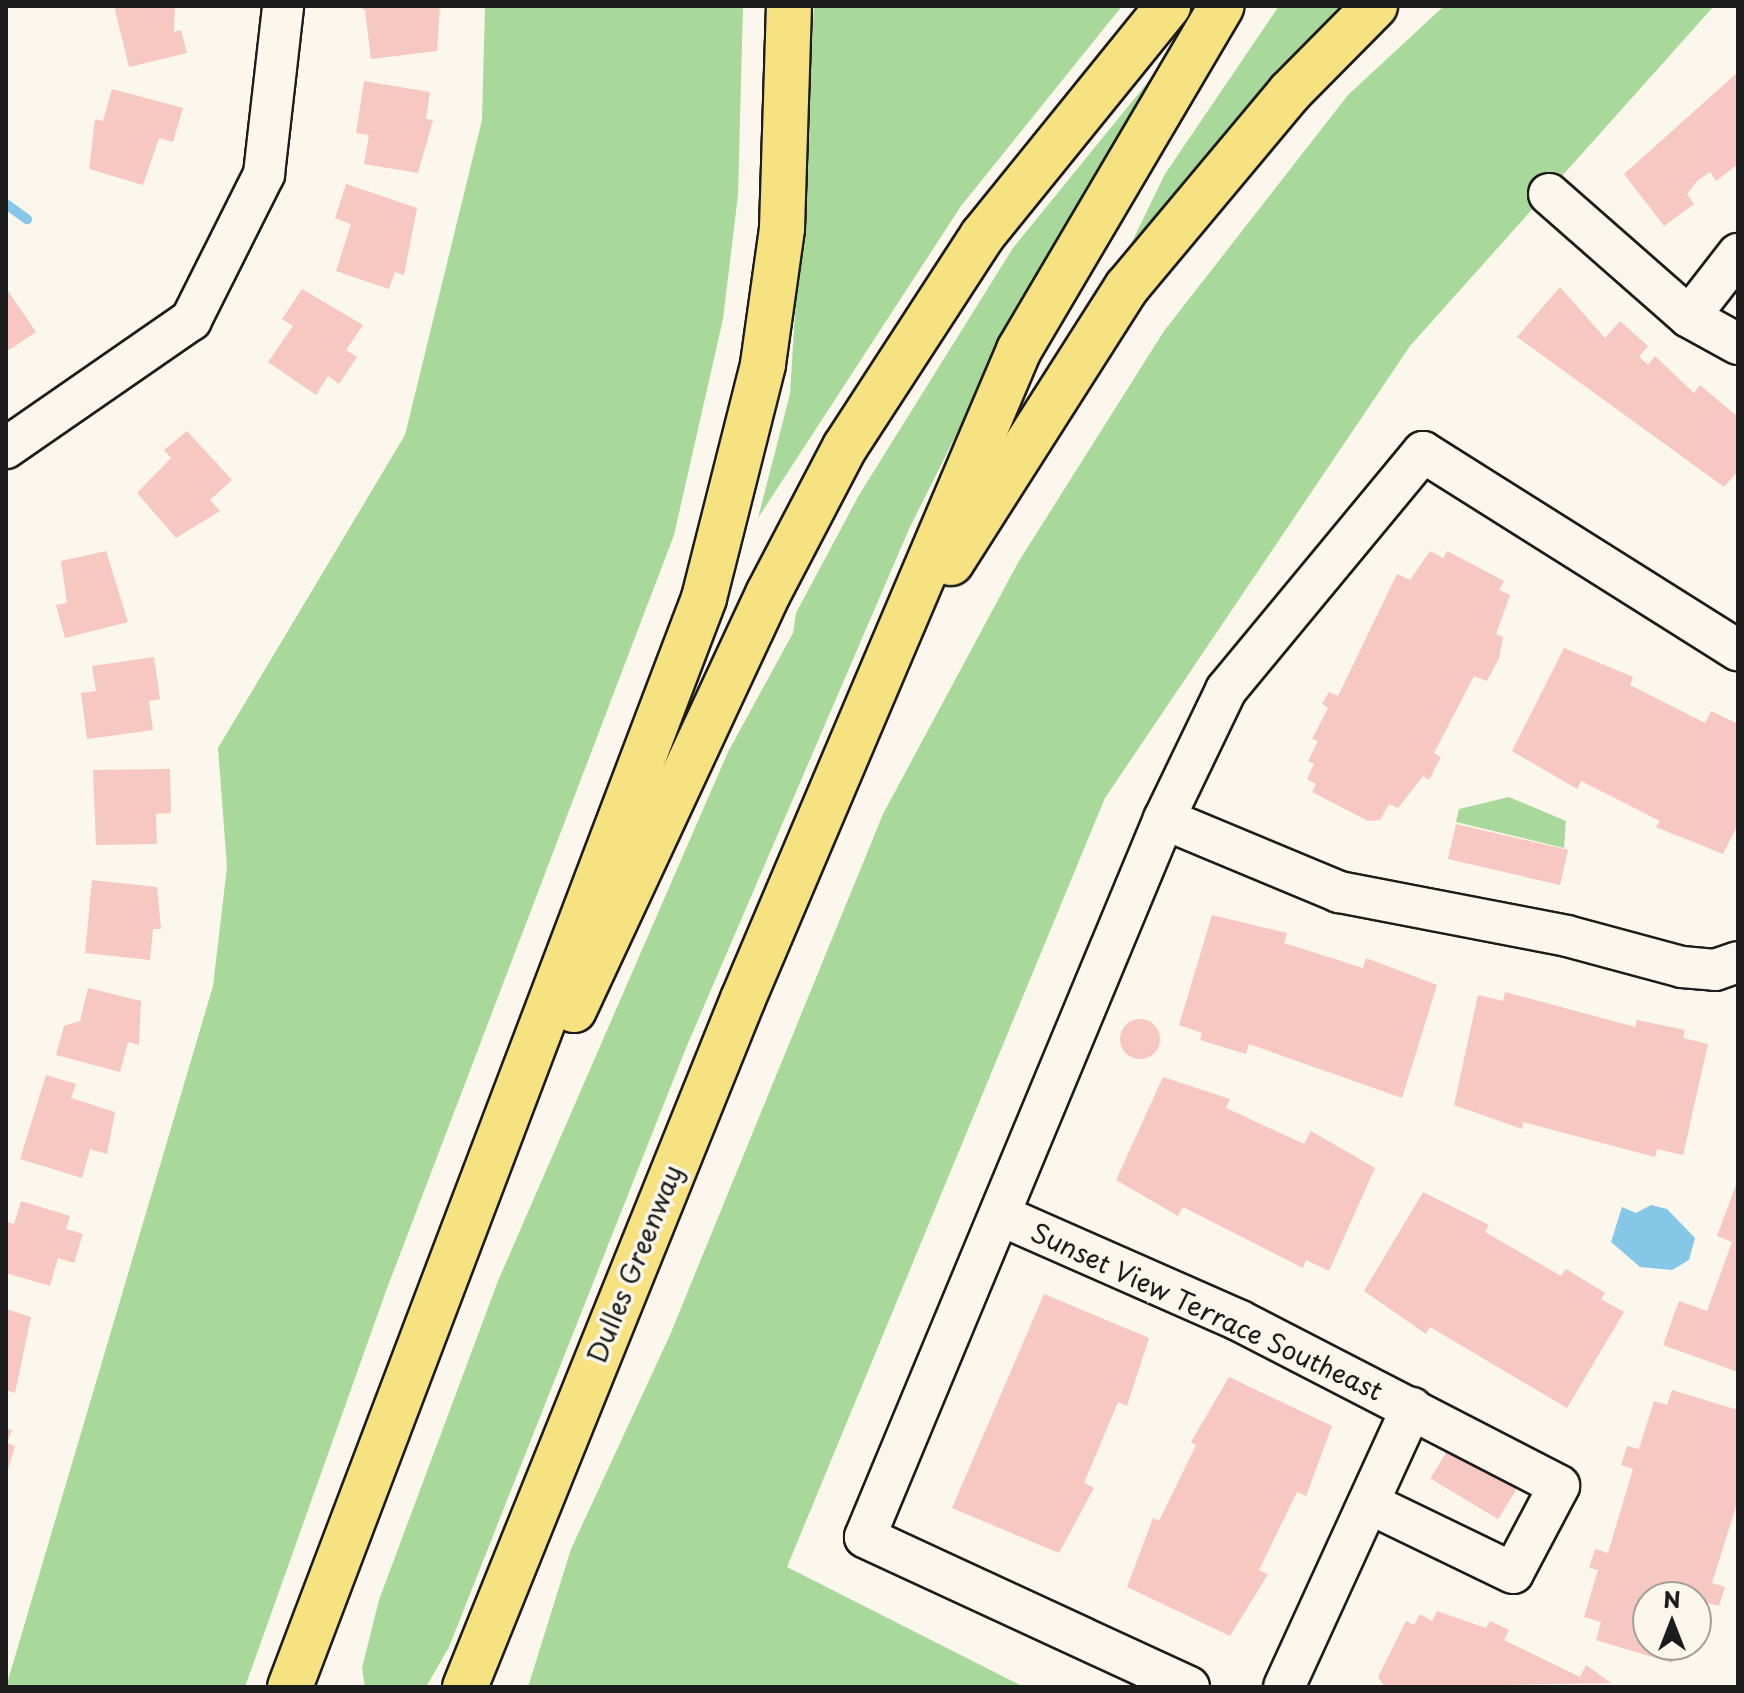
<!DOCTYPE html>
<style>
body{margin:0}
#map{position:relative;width:1744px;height:1693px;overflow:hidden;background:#fbf7ec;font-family:"Playpen Sans",sans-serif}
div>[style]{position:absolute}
.green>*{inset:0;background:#a8d99a}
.water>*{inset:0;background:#86c6e7}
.stream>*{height:10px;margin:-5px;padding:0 5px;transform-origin:5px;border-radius:5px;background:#86c6e7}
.building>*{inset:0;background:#f7c7c1;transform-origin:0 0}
.round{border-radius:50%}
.roads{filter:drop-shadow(2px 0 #1c1c1c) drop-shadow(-2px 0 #1c1c1c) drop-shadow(0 2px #1c1c1c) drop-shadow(0 -2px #1c1c1c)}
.street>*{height:40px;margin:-20px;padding:0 20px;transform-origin:20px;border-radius:20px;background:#fbf7ec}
.highway>*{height:44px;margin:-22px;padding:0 22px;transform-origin:22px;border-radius:22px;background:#f7e281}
span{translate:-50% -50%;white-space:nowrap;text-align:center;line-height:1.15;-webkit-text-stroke:7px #fbf7ec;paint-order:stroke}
.street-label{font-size:26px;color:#1c1c1c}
.frame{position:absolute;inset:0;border:8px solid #1c1c1c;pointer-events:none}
.north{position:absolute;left:1632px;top:1581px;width:80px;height:80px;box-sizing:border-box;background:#fbf7ec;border:2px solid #a29f99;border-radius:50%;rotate:0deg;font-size:22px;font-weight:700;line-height:32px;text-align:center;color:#1c1c1c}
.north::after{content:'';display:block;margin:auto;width:28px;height:36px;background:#1c1c1c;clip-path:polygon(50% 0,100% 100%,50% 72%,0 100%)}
</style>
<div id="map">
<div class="green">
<div style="clip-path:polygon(485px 6px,743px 6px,738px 195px,723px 319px,674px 535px,386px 1291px,245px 1687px,6px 1687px,213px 986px,227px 867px,218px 748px,405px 435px,482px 120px)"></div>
<div style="clip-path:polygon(814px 6px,1122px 6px,961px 206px,758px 518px,790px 394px)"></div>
<div style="clip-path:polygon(1279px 6px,1357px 6px,1167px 217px,1128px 250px,1165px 174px)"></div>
<div style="clip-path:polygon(1444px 6px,1714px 6px,1410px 346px,1105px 798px,787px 1567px,1024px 1687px,528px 1687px,571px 1549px,670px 1335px,883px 814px,1019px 561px,1164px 331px,1348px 95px)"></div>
<div style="clip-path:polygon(1187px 34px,1009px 329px,909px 529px,686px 1048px,449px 1647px,426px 1687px,365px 1687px,362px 1668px,379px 1600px,498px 1281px,728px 752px,793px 633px,796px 613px,859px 495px,1013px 248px)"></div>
<div style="clip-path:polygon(1509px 797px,1566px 821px,1564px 848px,1456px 822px,1459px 809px)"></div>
</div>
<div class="water">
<div style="clip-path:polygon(1651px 1205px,1667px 1209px,1695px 1238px,1689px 1260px,1672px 1270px,1640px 1267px,1611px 1242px,1622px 1207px,1636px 1213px)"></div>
</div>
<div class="stream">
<div style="left:6px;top:204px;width:26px;rotate:36deg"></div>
</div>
<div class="building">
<div style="clip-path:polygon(114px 6px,175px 6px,174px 32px,181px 30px,187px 53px,129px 67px)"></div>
<div style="clip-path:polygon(356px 6px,440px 6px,437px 51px,371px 59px,365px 10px)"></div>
<div style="clip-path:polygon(1738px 72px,1738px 164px,1716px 181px,1710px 172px,1697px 181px,1687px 194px,1694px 204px,1664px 226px,1624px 174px)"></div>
<div style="clip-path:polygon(364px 81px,430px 92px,426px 119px,433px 120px,418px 173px,364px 164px,369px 135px,356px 133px)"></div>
<div style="clip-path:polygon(112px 89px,183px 108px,173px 142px,159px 138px,143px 185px,89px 169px,95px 119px,103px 121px)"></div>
<div style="clip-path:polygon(346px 184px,417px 208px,404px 275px,395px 272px,389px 289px,336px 271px,351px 224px,335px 218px)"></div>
<div style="clip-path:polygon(1560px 287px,1605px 338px,1620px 321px,1648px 346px,1639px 357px,1648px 365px,1655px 356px,1694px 393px,1700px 385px,1738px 417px,1738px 471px,1724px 487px,1517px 337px)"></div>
<div style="clip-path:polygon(6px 288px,36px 332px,9px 350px,6px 345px)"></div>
<div style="clip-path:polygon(302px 289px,363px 325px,346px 350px,357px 357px,339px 384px,328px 376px,316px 395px,268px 362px,293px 326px,282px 319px)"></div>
<div style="clip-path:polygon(187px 431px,232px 480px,210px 500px,220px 511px,176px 538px,137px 493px,171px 458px,164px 450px)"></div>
<div style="clip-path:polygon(106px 551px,128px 622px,65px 638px,56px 605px,67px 603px,61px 561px)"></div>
<div style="clip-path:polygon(1430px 551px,1443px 558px,1447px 551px,1504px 581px,1499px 590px,1510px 595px,1496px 634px,1503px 637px,1499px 658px,1487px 681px,1474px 676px,1434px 753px,1441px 757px,1429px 780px,1423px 776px,1398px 808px,1389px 804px,1380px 820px,1368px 821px,1312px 792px,1316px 784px,1307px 779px,1314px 764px,1308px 761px,1318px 741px,1312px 739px,1328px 708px,1322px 704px,1329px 692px,1338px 696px,1397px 574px,1410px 580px)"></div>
<div style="clip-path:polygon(1564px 648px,1633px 677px,1630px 685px,1705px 723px,1711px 711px,1738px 724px,1738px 824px,1723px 854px,1656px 827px,1660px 821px,1581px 781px,1577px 789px,1512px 751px)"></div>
<div style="clip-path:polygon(154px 657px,160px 699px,149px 701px,153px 730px,87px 739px,81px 693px,96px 691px,92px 666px)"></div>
<div style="clip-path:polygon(170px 769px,171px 813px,156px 814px,157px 844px,96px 845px,93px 770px)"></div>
<div style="left:1456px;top:824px;width:115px;height:36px;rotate:13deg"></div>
<div style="clip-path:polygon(92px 880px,157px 887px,161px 929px,153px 929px,150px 960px,85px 953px)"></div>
<div style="clip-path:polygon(1212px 915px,1287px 933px,1284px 943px,1363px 968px,1366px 958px,1437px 985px,1402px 1098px,1249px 1044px,1246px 1054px,1200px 1040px,1202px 1033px,1179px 1025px)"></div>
<div style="clip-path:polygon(88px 988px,141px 1001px,139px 1045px,128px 1042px,120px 1072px,56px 1055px,64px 1026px,80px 1021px)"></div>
<div style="clip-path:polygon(1505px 992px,1635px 1027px,1637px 1020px,1685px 1030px,1683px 1038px,1708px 1044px,1683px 1155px,1657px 1149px,1655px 1157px,1523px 1122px,1522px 1129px,1454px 1105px,1478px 995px,1503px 1001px)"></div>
<div class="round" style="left:1120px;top:1019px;width:40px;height:40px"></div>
<div style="clip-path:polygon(46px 1075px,76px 1084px,71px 1098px,115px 1112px,107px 1154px,90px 1149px,82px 1178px,20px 1159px)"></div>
<div style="clip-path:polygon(1163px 1077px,1230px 1099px,1226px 1108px,1304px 1144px,1311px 1131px,1375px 1168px,1329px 1271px,1306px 1260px,1303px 1268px,1183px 1207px,1178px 1216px,1116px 1180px)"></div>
<div style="clip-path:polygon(1738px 1179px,1738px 1372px,1663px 1345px,1679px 1301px,1707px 1311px,1732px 1242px,1717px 1236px)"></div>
<div style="clip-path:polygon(1423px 1192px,1489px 1225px,1485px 1232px,1561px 1276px,1566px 1269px,1605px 1293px,1601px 1299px,1624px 1312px,1567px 1408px,1430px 1327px,1426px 1334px,1364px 1291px)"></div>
<div style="clip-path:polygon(21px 1201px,70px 1216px,66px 1229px,83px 1234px,74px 1263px,58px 1258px,50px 1286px,6px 1273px,6px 1222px,14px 1224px)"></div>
<div style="clip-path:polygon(1044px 1294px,1149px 1338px,1127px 1406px,1118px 1402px,1084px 1483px,1094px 1488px,1059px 1553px,952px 1508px)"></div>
<div style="clip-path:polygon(6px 1309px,31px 1317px,15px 1393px,6px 1390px)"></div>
<div style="clip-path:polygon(1229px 1377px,1332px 1426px,1306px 1496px,1297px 1492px,1259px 1570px,1268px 1574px,1230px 1636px,1127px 1587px,1153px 1518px,1159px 1521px,1196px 1445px,1191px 1442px)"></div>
<div style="clip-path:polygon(1672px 1390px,1738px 1410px,1738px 1500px,1712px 1583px,1725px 1587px,1719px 1606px,1708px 1603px,1697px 1640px,1696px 1597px,1648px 1597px,1648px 1645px,1695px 1645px,1693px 1651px,1677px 1647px,1672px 1663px,1596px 1640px,1601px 1622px,1584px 1617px,1598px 1570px,1589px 1568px,1595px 1549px,1608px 1553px,1633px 1469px,1621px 1465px,1627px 1446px,1639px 1449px,1654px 1401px,1667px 1405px)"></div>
<div style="clip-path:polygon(6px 1428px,12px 1430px,7px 1443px,15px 1446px,7px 1473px)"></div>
<div style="left:1450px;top:1446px;width:79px;height:38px;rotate:31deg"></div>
<div style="clip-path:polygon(1437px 1611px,1486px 1628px,1490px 1621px,1509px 1630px,1504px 1640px,1580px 1677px,1586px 1665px,1611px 1683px,1385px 1687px,1378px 1677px,1406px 1621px,1414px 1625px,1420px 1614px,1432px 1621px)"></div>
</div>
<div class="roads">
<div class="street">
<div style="left:1549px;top:194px;width:186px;rotate:41.3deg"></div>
<div style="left:1689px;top:317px;width:56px;rotate:28.9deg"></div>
<div style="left:1689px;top:317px;width:80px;rotate:-52.1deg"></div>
<div style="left:6px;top:448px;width:225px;rotate:-34.7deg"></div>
<div style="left:191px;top:320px;width:163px;rotate:-63.4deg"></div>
<div style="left:264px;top:174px;width:169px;rotate:-83.5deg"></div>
<div style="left:1164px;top:819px;width:190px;rotate:22.6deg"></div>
<div style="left:1339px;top:892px;width:232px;rotate:10.9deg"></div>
<div style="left:1567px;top:936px;width:119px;rotate:15.1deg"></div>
<div style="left:1682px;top:967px;width:33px;rotate:5deg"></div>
<div style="left:1715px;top:970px;width:24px;rotate:-19deg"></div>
<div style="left:1000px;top:1215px;width:262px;rotate:23.8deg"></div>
<div style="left:1240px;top:1321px;width:359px;rotate:27.3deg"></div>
<div style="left:1559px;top:1486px;width:98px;rotate:117.9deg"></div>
<div style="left:1513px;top:1573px;width:159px;rotate:-154.2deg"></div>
<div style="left:1189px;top:1687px;width:357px;rotate:-155.2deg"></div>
<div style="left:865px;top:1537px;width:778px;rotate:-67.39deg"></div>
<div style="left:1164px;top:819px;width:143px;rotate:-64.3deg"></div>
<div style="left:1226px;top:690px;width:309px;rotate:-50.4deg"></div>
<div style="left:1423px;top:452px;width:372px;rotate:32.2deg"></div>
<div style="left:1284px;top:1687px;width:307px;rotate:-65.4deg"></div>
</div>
<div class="highway">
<div style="left:951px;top:563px;width:327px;rotate:-57.5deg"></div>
<div style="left:1127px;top:287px;width:254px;rotate:-50.1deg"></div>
<div style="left:1290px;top:92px;width:121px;rotate:-45.3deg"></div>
<div style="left:574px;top:1010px;width:459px;rotate:-65deg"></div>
<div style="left:768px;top:594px;width:166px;rotate:-62.4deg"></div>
<div style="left:845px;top:447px;width:252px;rotate:-57deg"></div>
<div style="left:982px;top:236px;width:296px;rotate:-51deg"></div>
<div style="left:290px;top:1687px;width:1165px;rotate:-69.18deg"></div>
<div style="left:704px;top:598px;width:241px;rotate:-75.8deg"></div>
<div style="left:763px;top:364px;width:137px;rotate:-82deg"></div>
<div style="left:782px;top:228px;width:222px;rotate:-88.2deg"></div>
<div style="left:465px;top:1687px;width:742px;rotate:-68deg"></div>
<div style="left:743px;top:999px;width:705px;rotate:-66.96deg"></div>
<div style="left:1019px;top:350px;width:399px;rotate:-59.5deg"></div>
</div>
</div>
<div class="street-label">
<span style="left:634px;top:1264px;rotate:-68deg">Dulles Greenway</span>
<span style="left:1207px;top:1311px;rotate:25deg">Sunset View Terrace Southeast</span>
</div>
<div class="frame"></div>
<div class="north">N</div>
</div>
